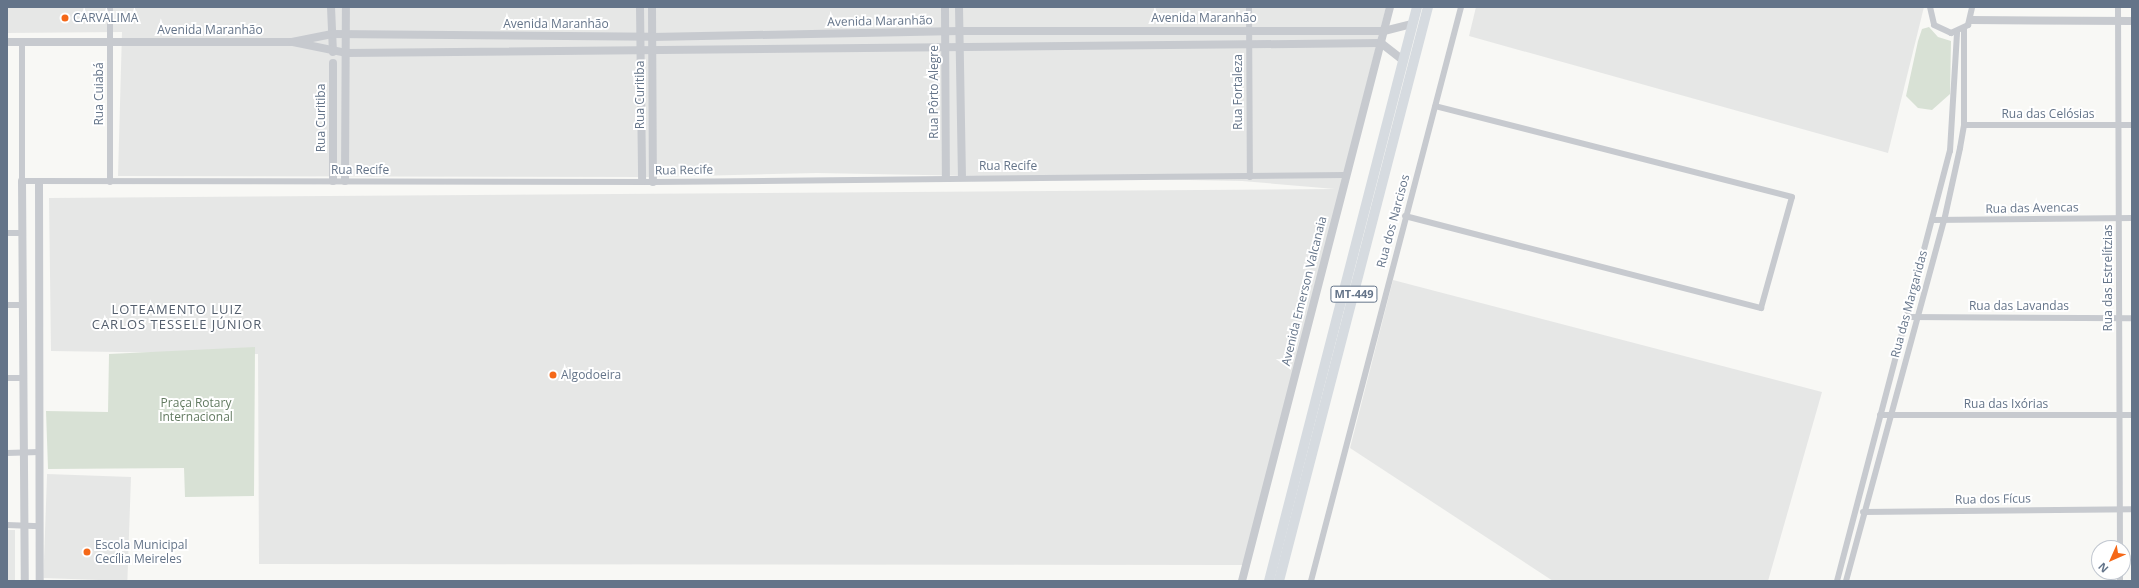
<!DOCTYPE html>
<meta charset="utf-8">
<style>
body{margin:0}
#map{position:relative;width:2139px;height:588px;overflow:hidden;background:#f8f8f5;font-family:"Open Sans",sans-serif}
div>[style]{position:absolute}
.built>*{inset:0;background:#e6e7e6;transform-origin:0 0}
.green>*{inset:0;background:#d8e1d5}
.minor>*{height:6px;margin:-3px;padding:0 3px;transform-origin:3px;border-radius:3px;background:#c7cacf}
.tertiary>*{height:8px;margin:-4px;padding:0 4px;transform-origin:4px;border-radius:4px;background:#c7cacf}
.primary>*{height:10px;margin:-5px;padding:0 5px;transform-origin:5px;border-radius:5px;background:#d6dbe0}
.dots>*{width:11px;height:11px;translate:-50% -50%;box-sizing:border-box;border:2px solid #fff;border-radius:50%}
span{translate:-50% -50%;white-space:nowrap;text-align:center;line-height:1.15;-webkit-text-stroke:4px #fff;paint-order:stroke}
.shield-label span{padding:1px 3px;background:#fff;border:1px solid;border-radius:3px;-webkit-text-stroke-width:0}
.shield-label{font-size:11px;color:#647489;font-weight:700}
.poi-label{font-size:12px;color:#647489}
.left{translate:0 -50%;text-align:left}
.street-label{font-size:12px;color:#647489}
.park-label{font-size:12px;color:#627a60}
.neighbourhood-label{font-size:13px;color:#535e6d;letter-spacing:1px}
.frame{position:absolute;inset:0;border:8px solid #647489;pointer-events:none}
.north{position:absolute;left:2091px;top:540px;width:40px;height:40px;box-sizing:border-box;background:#fff;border:1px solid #c1c7d0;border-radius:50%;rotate:225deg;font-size:11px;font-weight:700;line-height:16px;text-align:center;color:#647489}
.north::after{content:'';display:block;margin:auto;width:14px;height:18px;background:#f56818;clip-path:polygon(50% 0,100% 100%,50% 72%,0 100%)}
</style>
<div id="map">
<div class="built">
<div style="clip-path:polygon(7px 7px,1386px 7px,1245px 565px,259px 564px,258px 354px,51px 351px,49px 198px,1335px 189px,1242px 181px,817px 173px,654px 177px,118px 176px,122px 32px,7px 33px)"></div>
<div style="clip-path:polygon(1476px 7px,1924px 7px,1888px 153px,1469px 36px)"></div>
<div style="clip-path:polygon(1393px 280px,1822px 392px,1768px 581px,1553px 581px,1350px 448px)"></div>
<div style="left:131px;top:477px;width:104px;height:84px;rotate:92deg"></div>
<div style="left:7px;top:530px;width:8px;height:51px"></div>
</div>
<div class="green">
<div style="clip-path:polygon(1929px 27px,1938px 37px,1951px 41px,1950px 94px,1932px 110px,1918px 108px,1906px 96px,1918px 41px,1922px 29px)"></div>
<div style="clip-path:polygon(255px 347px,254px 496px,185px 497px,184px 468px,48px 469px,46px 411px,108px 412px,109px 354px)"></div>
</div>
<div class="minor">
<div style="left:110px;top:7px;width:175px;rotate:90deg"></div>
<div style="left:1249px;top:7px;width:170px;rotate:89.7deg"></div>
<div style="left:1930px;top:7px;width:18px;rotate:77deg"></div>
<div style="left:1934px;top:25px;width:19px;rotate:25deg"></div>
<div style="left:1951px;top:33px;width:19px;rotate:-25deg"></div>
<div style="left:1968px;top:25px;width:18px;rotate:-77deg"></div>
<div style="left:2118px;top:7px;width:541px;rotate:89.79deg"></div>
<div style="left:22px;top:42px;width:139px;rotate:90deg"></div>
<div style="left:22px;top:181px;width:631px;rotate:0.09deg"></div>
<div style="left:653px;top:182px;width:692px;rotate:-0.58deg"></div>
<div style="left:1964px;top:125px;width:168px"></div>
<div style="left:1405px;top:216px;width:368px;rotate:14.5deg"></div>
<div style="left:1761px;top:308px;width:115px;rotate:-74.4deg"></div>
<div style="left:1792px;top:197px;width:368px;rotate:-165.7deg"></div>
<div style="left:1933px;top:220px;width:199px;rotate:-0.6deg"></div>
<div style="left:7px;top:233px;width:15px"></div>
<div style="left:7px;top:305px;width:16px"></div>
<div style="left:1907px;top:317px;width:225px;rotate:0.3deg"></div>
<div style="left:7px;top:378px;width:16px"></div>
<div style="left:1880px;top:415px;width:252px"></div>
<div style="left:7px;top:453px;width:32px;rotate:-2deg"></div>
<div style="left:1863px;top:512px;width:269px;rotate:-0.6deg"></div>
<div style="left:7px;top:525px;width:33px;rotate:2deg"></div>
<div style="left:2120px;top:572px;width:9px;rotate:90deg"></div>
<div style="left:1311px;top:581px;width:593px;rotate:-75.35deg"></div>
<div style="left:1837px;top:581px;width:445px;rotate:-75.3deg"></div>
<div style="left:1950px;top:151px;width:119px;rotate:-86.6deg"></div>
<div style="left:1846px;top:581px;width:373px;rotate:-74.8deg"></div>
<div style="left:1944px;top:221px;width:75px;rotate:-77.6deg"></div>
<div style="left:1960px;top:148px;width:23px;rotate:-80deg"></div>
<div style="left:1964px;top:125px;width:96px;rotate:-90deg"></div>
</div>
<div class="tertiary">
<div style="left:331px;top:7px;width:45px;rotate:87.5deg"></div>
<div style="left:640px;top:7px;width:174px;rotate:89.3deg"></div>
<div style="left:652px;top:7px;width:175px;rotate:89.7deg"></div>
<div style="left:945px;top:7px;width:170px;rotate:89.7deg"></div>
<div style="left:959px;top:7px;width:170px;rotate:89deg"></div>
<div style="left:1971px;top:20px;width:161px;rotate:0.4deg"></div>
<div style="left:7px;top:42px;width:285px"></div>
<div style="left:292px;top:42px;width:41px;rotate:-11.3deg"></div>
<div style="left:332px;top:34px;width:320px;rotate:0.5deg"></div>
<div style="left:652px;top:37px;width:307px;rotate:-1.1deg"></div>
<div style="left:959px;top:31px;width:425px"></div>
<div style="left:1384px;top:31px;width:29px;rotate:-14deg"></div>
<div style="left:293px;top:42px;width:54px;rotate:11.7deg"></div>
<div style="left:346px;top:53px;width:1035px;rotate:-0.55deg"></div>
<div style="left:1381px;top:43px;width:28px;rotate:38deg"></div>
<div style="left:333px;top:63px;width:118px;rotate:90deg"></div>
<div style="left:22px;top:181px;width:400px;rotate:89.6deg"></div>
<div style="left:345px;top:181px;width:174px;rotate:-89.7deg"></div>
<div style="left:39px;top:182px;width:399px;rotate:89.9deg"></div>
<div style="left:1242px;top:581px;width:593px;rotate:-75.54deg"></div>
</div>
<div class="primary">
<div style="left:1269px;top:581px;width:593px;rotate:-75.54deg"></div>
<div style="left:1279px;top:581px;width:593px;rotate:-75.45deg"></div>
</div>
<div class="dots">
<div style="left:65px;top:18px;background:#f56818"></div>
<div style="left:553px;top:375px;background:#f56818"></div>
<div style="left:87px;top:552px;background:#f56818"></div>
</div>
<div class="shield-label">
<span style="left:1354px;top:294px">MT-449</span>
</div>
<div class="poi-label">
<span class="left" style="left:73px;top:18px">CARVALIMA</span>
<span class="left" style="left:561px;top:375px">Algodoeira</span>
<span class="left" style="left:95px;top:552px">Escola Municipal<br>Cecília Meireles</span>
</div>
<div class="street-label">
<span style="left:1204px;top:18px">Avenida Maranhão</span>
<span style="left:880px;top:21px;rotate:-1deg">Avenida Maranhão</span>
<span style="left:556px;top:24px">Avenida Maranhão</span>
<span style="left:210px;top:30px">Avenida Maranhão</span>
<span style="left:934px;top:92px;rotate:-90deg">Rua Pôrto Alegre</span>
<span style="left:1238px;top:92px;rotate:-90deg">Rua Fortaleza</span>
<span style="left:99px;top:94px;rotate:-90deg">Rua Cuiabá</span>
<span style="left:640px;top:95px;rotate:-90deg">Rua Curitiba</span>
<span style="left:2048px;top:114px">Rua das Celósias</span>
<span style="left:321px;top:118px;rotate:-90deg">Rua Curitiba</span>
<span style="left:1008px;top:166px">Rua Recife</span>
<span style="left:360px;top:170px">Rua Recife</span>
<span style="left:684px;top:170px;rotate:-1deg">Rua Recife</span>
<span style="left:2032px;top:208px;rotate:-1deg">Rua das Avencas</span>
<span style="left:1393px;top:221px;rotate:-75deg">Rua dos Narcisos</span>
<span style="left:2108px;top:278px;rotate:-90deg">Rua das Estrelítzias</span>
<span style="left:1304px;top:291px;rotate:-76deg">Avenida Emerson Valcanaia</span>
<span style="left:1909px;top:304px;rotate:-75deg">Rua das Margaridas</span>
<span style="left:2019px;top:306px">Rua das Lavandas</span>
<span style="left:2006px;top:404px">Rua das Ixórias</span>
<span style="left:1993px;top:499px;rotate:-1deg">Rua dos Fícus</span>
</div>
<div class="park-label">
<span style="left:196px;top:410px">Praça Rotary<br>Internacional</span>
</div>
<div class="neighbourhood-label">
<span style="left:177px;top:317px">LOTEAMENTO LUIZ<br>CARLOS TESSELE JÚNIOR</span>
</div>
<div class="frame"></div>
<div class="north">N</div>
</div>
